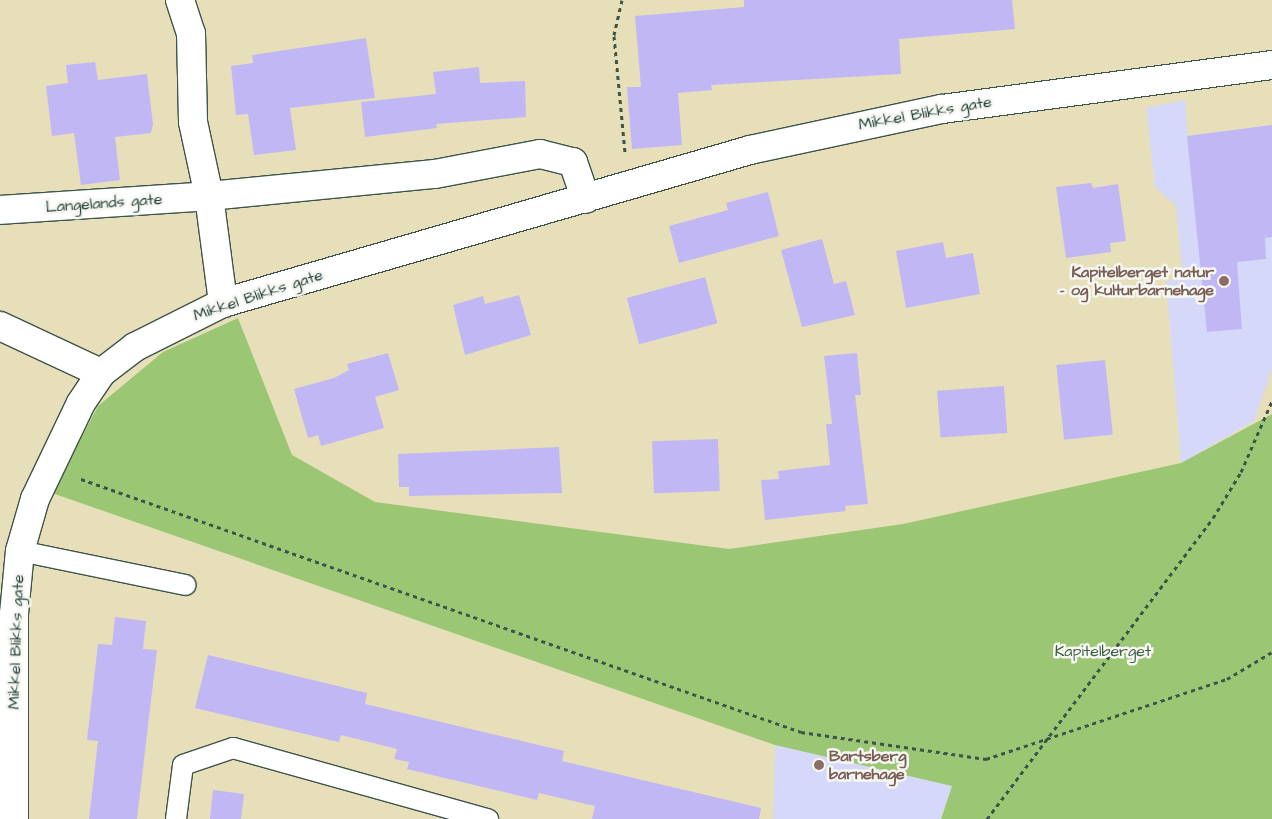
<!DOCTYPE html>
<style>
body{margin:0}
#map{position:relative;width:1272px;height:819px;overflow:hidden;background:#e7dfba;font-family:"Architects Daughter",sans-serif}
div>[style]{position:absolute}
.built>*{inset:0;background:#d5d8f9}
.green>*{inset:0;background:#9bc774}
.building>*{inset:0;background:#c2b7f5;transform-origin:0 0}
.path>*{height:3px;margin-top:-1.5px;transform-origin:0;background:repeating-linear-gradient(90deg,#3d5548 0 4px,transparent 0 8px)}
.roads{filter:drop-shadow(1px 0 #3d5548) drop-shadow(-1px 0 #3d5548) drop-shadow(0 1px #3d5548) drop-shadow(0 -1px #3d5548)}
.service>*{height:20px;margin:-10px;padding:0 10px;transform-origin:10px;border-radius:10px;background:#fff}
.minor>*{height:28px;margin:-14px;padding:0 14px;transform-origin:14px;border-radius:14px;background:#fff}
.dots>*{width:14px;height:14px;translate:-50% -50%;box-sizing:border-box;border:2px solid #f6f6f2;border-radius:50%}
span{translate:-50% -50%;white-space:nowrap;text-align:center;line-height:1.15;-webkit-text-stroke:5px #f6f6f2;paint-order:stroke}
.street-label{font-size:16px;color:#1f3d34}
.education-label{font-size:16px;color:#785e54;font-weight:700}
.right{translate:-100% -50%;text-align:right}
.left{translate:0 -50%;text-align:left}
.park-label{font-size:16px;color:#3e6044}
</style>
<div id="map">
<div class="built">
<div style="clip-path:polygon(1185px 100px,1188px 136px,1272px 125px,1272px 369px,1254px 421px,1181px 463px,1166px 281px,1183px 279px,1176px 206px,1155px 187px,1146px 108px)"></div>
<div style="clip-path:polygon(775px 745px,953px 786px,941px 819px,773px 819px)"></div>
</div>
<div class="green">
<div style="clip-path:polygon(238px 318px,292px 455px,375px 502px,729px 549px,903px 524px,1181px 463px,1272px 414px,1272px 819px,941px 819px,952px 786px,775px 745px,52px 493px,98px 406px,163px 352px)"></div>
</div>
<div class="building">
<div style="clip-path:polygon(744px 0,1012px 0,1015px 29px,899px 39px,901px 74px,711px 85px,712px 90px,678px 93px,682px 145px,632px 149px,627px 87px,641px 87px,635px 16px,744px 7px)"></div>
<div style="clip-path:polygon(366px 38px,375px 98px,290px 108px,296px 150px,254px 155px,248px 114px,236px 115px,231px 66px,253px 63px,252px 55px)"></div>
<div style="clip-path:polygon(95px 62px,98px 80px,147px 74px,153px 124px,151px 133px,115px 137px,120px 180px,81px 185px,74px 133px,52px 136px,46px 86px,68px 83px,66px 65px)"></div>
<div style="clip-path:polygon(479px 67px,480px 83px,525px 81px,526px 117px,436px 124px,437px 128px,365px 137px,361px 102px,436px 94px,433px 72px)"></div>
<div style="clip-path:polygon(1272px 125px,1272px 237px,1265px 238px,1266px 259px,1237px 262px,1242px 329px,1207px 332px,1187px 136px)"></div>
<div style="clip-path:polygon(1091px 183px,1093px 188px,1118px 184px,1126px 241px,1110px 243px,1111px 252px,1066px 258px,1056px 187px)"></div>
<div style="clip-path:polygon(768px 192px,779px 236px,679px 263px,669px 226px,728px 210px,726px 203px)"></div>
<div style="clip-path:polygon(822px 239px,834px 284px,846px 281px,855px 315px,802px 327px,781px 250px)"></div>
<div style="clip-path:polygon(943px 242px,946px 258px,973px 253px,980px 294px,906px 308px,896px 251px)"></div>
<div style="left:705px;top:277px;width:48px;height:81px;rotate:75deg"></div>
<div style="clip-path:polygon(519px 295px,531px 335px,465px 355px,453px 305px,483px 296px,485px 304px)"></div>
<div style="clip-path:polygon(388px 353px,399px 390px,375px 397px,384px 428px,321px 446px,318px 435px,308px 438px,294px 389px,334px 378px,349px 370px,347px 364px)"></div>
<div style="clip-path:polygon(857px 353px,861px 395px,855px 395px,868px 504px,845px 506px,846px 511px,765px 520px,761px 480px,779px 479px,778px 471px,830px 465px,826px 424px,832px 424px,824px 356px)"></div>
<div style="left:1105px;top:360px;width:75px;height:49px;rotate:84deg"></div>
<div style="left:1004px;top:386px;width:47px;height:67px;rotate:86deg"></div>
<div style="left:718px;top:439px;width:52px;height:66px;rotate:88deg"></div>
<div style="clip-path:polygon(559px 447px,562px 493px,409px 496px,409px 487px,399px 487px,398px 454px)"></div>
<div style="clip-path:polygon(115px 617px,146px 621px,143px 649px,157px 650px,137px 819px,89px 819px,98px 741px,87px 740px,98px 644px,112px 645px)"></div>
<div style="clip-path:polygon(208px 655px,367px 693px,365px 704px,564px 751px,562px 761px,761px 808px,759px 819px,592px 819px,595px 806px,539px 793px,537px 800px,407px 769px,409px 762px,394px 759px,397px 749px,341px 735px,339px 742px,195px 708px)"></div>
<div style="clip-path:polygon(213px 790px,244px 794px,241px 819px,210px 819px)"></div>
</div>
<div class="path">
<div style="left:622px;top:0;width:37px;rotate:103deg"></div>
<div style="left:614px;top:36px;width:118px;rotate:84.6deg"></div>
<div style="left:81px;top:479px;width:763px;rotate:19.36deg"></div>
<div style="left:801px;top:732px;width:187px;rotate:8.3deg"></div>
<div style="left:986px;top:759px;width:254px;rotate:-18.4deg"></div>
<div style="left:1227px;top:679px;width:52px;rotate:-31deg"></div>
<div style="left:987px;top:819px;width:376px;rotate:-53.1deg"></div>
<div style="left:1213px;top:518px;width:54px;rotate:-58.7deg"></div>
<div style="left:1241px;top:472px;width:77px;rotate:-66.4deg"></div>
</div>
<div class="roads">
<div class="service">
<div style="left:20px;top:551px;width:169px;rotate:11.6deg"></div>
<div style="left:176px;top:819px;width:54px;rotate:-82.6deg"></div>
<div style="left:183px;top:765px;width:53px;rotate:-18.8deg"></div>
<div style="left:233px;top:748px;width:265px;rotate:15.6deg"></div>
</div>
<div class="minor">
<div style="left:180px;top:0;width:35px;rotate:72deg"></div>
<div style="left:191px;top:33px;width:89px;rotate:88.7deg"></div>
<div style="left:193px;top:122px;width:76px;rotate:77.8deg"></div>
<div style="left:209px;top:196px;width:227px;rotate:-5.6deg"></div>
<div style="left:435px;top:174px;width:107px;rotate:-10.8deg"></div>
<div style="left:540px;top:154px;width:34px;rotate:14deg"></div>
<div style="left:573px;top:162px;width:39px;rotate:71deg"></div>
<div style="left:0;top:210px;width:209px;rotate:-3.8deg"></div>
<div style="left:209px;top:196px;width:108px;rotate:82.5deg"></div>
<div style="left:0;top:326px;width:111px;rotate:25deg"></div>
<div style="left:14px;top:819px;width:205px;rotate:-90deg"></div>
<div style="left:14px;top:614px;width:63px;rotate:-84.6deg"></div>
<div style="left:20px;top:551px;width:54px;rotate:-73.9deg"></div>
<div style="left:35px;top:499px;width:106px;rotate:-64.4deg"></div>
<div style="left:81px;top:403px;width:36px;rotate:-56deg"></div>
<div style="left:101px;top:373px;width:43px;rotate:-37.4deg"></div>
<div style="left:135px;top:347px;width:98px;rotate:-26.6deg"></div>
<div style="left:223px;top:303px;width:549px;rotate:-16.19deg"></div>
<div style="left:750px;top:150px;width:196px;rotate:-12.1deg"></div>
<div style="left:942px;top:109px;width:333px;rotate:-7.6deg"></div>
</div>
</div>
<div class="dots">
<div style="left:1224px;top:281px;background:#8d6e63"></div>
<div style="left:819px;top:765px;background:#8d6e63"></div>
</div>
<div class="street-label">
<span style="left:925px;top:113px;rotate:-10deg">Mikkel Blikks gate</span>
<span style="left:104px;top:203px;rotate:-4deg">Langelands gate</span>
<span style="left:258px;top:295px;rotate:-18deg">Mikkel Blikks gate</span>
<span style="left:16px;top:642px;rotate:-88deg">Mikkel Blikks gate</span>
</div>
<div class="education-label">
<span class="right" style="left:1214px;top:281px">Kapitelberget natur<br>- og kulturbarnehage</span>
<span class="left" style="left:829px;top:765px">Bartsberg<br>barnehage</span>
</div>
<div class="park-label">
<span style="left:1103px;top:651px">Kapitelberget</span>
</div>
</div>
